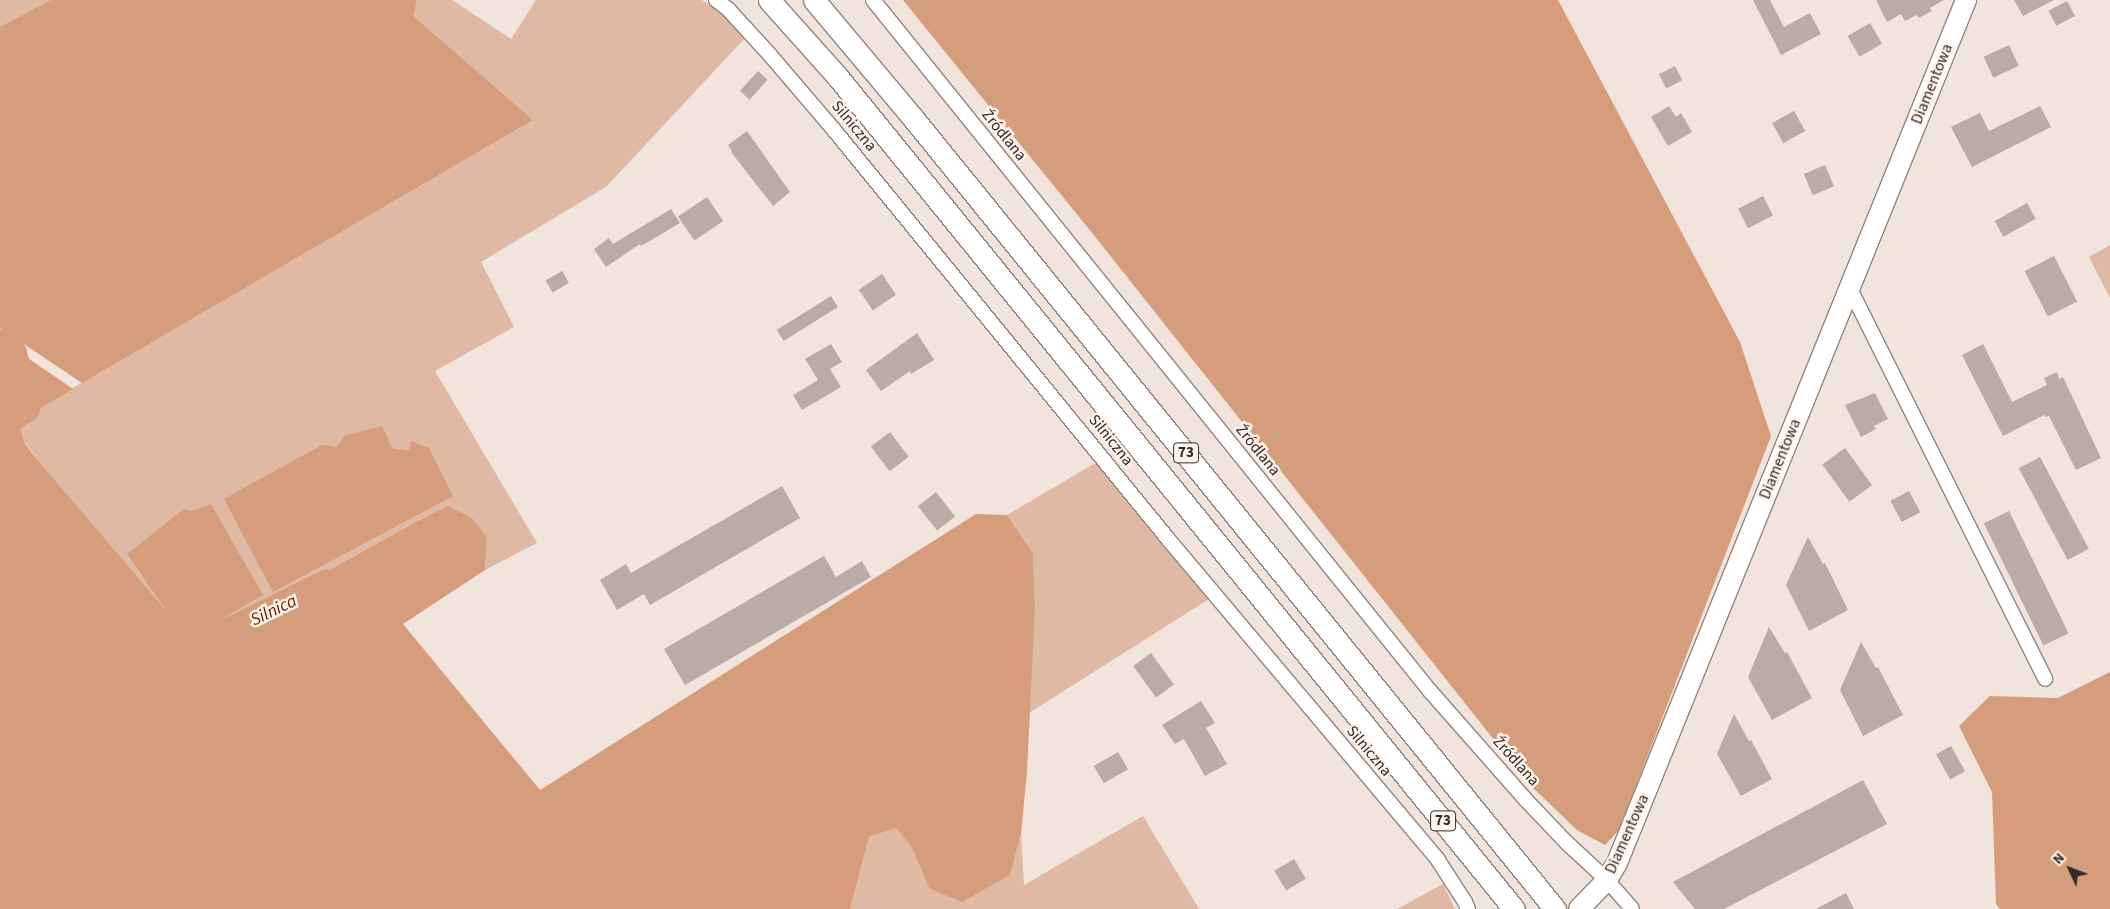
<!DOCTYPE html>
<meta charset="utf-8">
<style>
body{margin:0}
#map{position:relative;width:2110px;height:909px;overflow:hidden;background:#f1e4dc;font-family:"Source Sans 3",sans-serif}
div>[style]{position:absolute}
.green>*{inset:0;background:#dfb9a4}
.forest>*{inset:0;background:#d59d7c}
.river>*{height:31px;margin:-15.5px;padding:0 15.5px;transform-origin:15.5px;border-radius:15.5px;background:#d59d7c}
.building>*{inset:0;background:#b9aca5;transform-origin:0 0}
.roads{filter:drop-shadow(1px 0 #92867f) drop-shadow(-1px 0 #92867f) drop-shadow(0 1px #92867f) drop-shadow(0 -1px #92867f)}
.street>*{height:14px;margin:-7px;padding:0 7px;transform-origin:7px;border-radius:7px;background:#fff}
.secondary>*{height:20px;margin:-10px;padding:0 10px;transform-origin:10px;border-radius:10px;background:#fff}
.primary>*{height:21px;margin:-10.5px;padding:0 10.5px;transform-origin:10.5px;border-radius:10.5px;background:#fff}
span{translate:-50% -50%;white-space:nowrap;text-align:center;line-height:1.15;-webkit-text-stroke:5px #fef1e9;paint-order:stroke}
.shield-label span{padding:1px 4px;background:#fef1e9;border:1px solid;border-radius:4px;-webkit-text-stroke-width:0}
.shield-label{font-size:15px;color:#302b28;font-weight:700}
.street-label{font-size:16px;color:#302b28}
.water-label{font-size:18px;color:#5b2800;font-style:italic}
.north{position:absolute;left:2045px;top:844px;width:50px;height:50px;-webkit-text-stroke:4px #fef1e9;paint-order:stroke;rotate:313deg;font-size:14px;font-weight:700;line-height:20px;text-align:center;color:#302b28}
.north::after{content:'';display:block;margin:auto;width:18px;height:22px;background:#302b28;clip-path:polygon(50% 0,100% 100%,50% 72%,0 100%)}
</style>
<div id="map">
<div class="green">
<div style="clip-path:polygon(0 0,53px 0,0 28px)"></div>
<div style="clip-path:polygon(417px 0,452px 0,511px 39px,536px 0,702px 0,724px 15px,745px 38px,606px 187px,481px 262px,514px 327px,435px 371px,537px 543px,485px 570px,487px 537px,414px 523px,198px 643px,181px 635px,152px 614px,11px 424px,533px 120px,412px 16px)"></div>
<div style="clip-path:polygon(2110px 245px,2110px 298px,2089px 257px)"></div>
<div style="clip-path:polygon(1097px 462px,1209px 599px,1029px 713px,1035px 608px,1033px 553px,1007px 515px)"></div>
<div style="clip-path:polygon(1143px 816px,1199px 909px,850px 909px,869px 837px,896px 828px,912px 848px,929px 888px,1010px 875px,1021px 834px,1024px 885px)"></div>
<div style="clip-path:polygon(1443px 884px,1455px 909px,1397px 909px)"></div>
</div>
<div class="forest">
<div style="clip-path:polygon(51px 0,417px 0,413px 16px,533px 120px,82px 383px,0 328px,0 27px)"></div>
<div style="clip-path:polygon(903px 0,1558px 0,1740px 342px,1771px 436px,1619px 830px,1605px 845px,1577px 830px,1529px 784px,1093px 234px)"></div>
<div style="clip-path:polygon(0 339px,73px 389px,11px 425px,152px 614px,181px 635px,198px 643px,414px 523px,448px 506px,472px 518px,487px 537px,485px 570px,403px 624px,540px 790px,976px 514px,1007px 515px,1033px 553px,1035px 608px,1027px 772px,1021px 834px,1010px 875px,962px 902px,929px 888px,912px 848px,896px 828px,869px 837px,850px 909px,0 909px)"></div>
<div style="clip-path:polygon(382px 426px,392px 448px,409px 451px,411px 441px,429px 448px,453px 496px,273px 592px,224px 499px,322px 445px,337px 447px,344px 436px)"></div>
<div style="clip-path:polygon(211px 504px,263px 595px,203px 630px,173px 620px,127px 554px,184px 509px,192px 511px)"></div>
<div style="clip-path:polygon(2110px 672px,2110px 909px,2000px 909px,1996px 904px,1992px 792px,1959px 726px,1990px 696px,2058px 698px)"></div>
</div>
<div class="river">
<div style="left:0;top:344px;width:14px;rotate:39deg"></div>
<div style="left:11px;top:353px;width:56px;rotate:76.5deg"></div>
<div style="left:24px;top:407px;width:27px;rotate:147deg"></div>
<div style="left:1px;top:422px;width:33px;rotate:72deg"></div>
<div style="left:11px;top:453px;width:237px;rotate:49.5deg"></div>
<div style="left:165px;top:633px;width:49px;rotate:8.1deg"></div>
<div style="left:214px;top:640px;width:125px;rotate:-26.2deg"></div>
<div style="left:326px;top:585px;width:63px;rotate:58.6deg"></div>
<div style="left:359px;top:639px;width:82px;rotate:31.6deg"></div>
<div style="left:429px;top:682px;width:279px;rotate:54.3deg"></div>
</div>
<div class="building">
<div style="clip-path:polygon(1753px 0,1770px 0,1784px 27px,1810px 13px,1821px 34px,1781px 55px)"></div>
<div style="clip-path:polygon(1876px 0,1944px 0,1930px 8px,1932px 11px,1919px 18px,1917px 15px,1905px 21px,1901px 14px,1887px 22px)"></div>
<div style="clip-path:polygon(2014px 0,2054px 0,2023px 16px)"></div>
<div style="left:2067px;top:1px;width:17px;height:21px;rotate:62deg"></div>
<div style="left:1870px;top:23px;width:24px;height:26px;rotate:60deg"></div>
<div style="left:2009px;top:45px;width:23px;height:28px;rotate:65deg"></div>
<div style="left:1675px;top:66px;width:16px;height:18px;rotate:63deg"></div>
<div style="left:758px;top:71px;width:13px;height:27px;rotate:42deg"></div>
<div style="clip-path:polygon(1669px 106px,1676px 117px,1681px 113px,1692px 132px,1668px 146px,1651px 117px)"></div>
<div style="clip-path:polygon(2040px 106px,2051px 127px,1972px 167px,1951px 127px,1980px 113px,1989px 131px)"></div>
<div style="left:1794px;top:111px;width:23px;height:25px;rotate:61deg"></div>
<div style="clip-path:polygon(747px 131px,790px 192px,773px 206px,731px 152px,732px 151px,728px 145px)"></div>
<div style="left:1825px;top:165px;width:23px;height:23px;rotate:67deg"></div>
<div style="left:1763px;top:196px;width:22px;height:28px;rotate:63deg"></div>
<div style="left:707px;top:197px;width:29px;height:35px;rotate:56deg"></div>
<div style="left:2027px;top:203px;width:18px;height:37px;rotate:61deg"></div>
<div style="clip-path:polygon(671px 209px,680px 223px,641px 246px,640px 244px,606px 267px,594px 249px,609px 238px,613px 244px)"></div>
<div style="left:2054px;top:256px;width:51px;height:33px;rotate:63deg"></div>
<div style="left:562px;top:271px;width:14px;height:19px;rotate:60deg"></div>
<div style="left:882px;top:274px;width:25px;height:28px;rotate:56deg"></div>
<div style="left:831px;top:296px;width:13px;height:64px;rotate:58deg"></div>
<div style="clip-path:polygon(917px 333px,934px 360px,911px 374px,910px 371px,881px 391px,866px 370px)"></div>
<div style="clip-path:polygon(831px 344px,842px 362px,830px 369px,841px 387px,802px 410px,793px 395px,818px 380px,805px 359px)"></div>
<div style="clip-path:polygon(1983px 344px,2012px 402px,2047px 385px,2044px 378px,2057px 372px,2059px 379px,2063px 377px,2101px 458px,2076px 470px,2049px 416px,2045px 417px,2044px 415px,2003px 436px,1962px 355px)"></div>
<div style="clip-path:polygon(1875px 393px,1888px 419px,1874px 426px,1876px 429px,1861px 437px,1845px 405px)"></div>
<div style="left:890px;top:432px;width:31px;height:24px;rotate:53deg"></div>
<div style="left:1845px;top:448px;width:46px;height:28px;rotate:54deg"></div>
<div style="left:2040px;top:457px;width:104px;height:24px;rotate:62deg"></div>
<div style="clip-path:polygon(782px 486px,800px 518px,650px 605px,644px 594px,617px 610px,600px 580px,626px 564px,631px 573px)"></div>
<div style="left:1909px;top:491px;width:24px;height:21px;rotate:62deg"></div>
<div style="left:936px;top:492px;width:31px;height:23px;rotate:52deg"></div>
<div style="left:2009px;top:511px;width:136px;height:28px;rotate:64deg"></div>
<div style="clip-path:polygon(1808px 537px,1823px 564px,1825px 563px,1848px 610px,1809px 631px,1786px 585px)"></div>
<div style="clip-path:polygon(824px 556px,836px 577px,862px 561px,871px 577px,685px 685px,664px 649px)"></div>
<div style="clip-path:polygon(1769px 627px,1785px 653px,1787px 652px,1812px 698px,1772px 720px,1748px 677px)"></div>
<div style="clip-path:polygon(1861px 642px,1876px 668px,1878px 667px,1903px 715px,1863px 736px,1840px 690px)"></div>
<div style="left:1151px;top:653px;width:39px;height:22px;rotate:54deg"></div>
<div style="clip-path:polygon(1201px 701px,1215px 723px,1206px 728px,1227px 764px,1205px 776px,1184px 739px,1175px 744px,1162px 725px)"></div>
<div style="clip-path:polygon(1734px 714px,1749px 741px,1751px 740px,1772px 779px,1741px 796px,1717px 754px)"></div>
<div style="left:1951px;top:746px;width:29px;height:17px;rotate:61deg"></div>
<div style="left:1118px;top:752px;width:20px;height:28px;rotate:60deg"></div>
<div style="clip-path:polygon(1863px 780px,1887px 824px,1724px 909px,1695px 909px,1673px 882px)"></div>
<div style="left:1294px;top:859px;width:23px;height:23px;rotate:59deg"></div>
<div style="clip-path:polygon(1846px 893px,1854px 909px,1816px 909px)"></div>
</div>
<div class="roads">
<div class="street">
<div style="left:716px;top:0;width:15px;rotate:37deg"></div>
<div style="left:728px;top:9px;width:62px;rotate:47.6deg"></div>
<div style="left:770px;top:55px;width:99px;rotate:49.5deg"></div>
<div style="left:834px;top:130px;width:528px;rotate:50.76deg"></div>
<div style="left:1168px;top:539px;width:419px;rotate:49.9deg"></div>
<div style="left:1438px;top:860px;width:50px;rotate:57.3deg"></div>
<div style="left:1465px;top:902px;width:8px;rotate:67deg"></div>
<div style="left:873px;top:0;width:888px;rotate:51.13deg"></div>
<div style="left:1430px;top:691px;width:145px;rotate:48.6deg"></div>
<div style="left:1526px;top:800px;width:59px;rotate:46.4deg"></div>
<div style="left:1567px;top:843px;width:54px;rotate:42.8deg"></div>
<div style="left:1607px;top:880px;width:38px;rotate:49deg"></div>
<div style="left:1850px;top:289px;width:436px;rotate:63.4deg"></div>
</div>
<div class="secondary">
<div style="left:1579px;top:909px;width:40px;rotate:-46deg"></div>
<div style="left:1607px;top:880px;width:20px;rotate:-60deg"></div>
<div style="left:1617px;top:863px;width:931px;rotate:-67.98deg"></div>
</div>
<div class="primary">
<div style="left:769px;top:0;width:102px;rotate:48.2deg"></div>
<div style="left:837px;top:76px;width:1073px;rotate:50.9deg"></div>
<div style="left:814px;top:0;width:154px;rotate:50deg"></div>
<div style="left:913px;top:118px;width:1019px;rotate:50.94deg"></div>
</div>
</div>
<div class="shield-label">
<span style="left:1186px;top:453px">73</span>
<span style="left:1443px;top:821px">73</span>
</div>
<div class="street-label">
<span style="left:1932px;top:84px;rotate:-68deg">Diamentowa</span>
<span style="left:854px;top:126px;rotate:50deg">Silniczna</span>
<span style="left:1004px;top:135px;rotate:51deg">Źródlana</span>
<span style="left:1111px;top:440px;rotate:51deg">Silniczna</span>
<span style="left:1258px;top:450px;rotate:51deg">Źródlana</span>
<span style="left:1780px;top:459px;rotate:-68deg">Diamentowa</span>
<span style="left:1369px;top:751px;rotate:50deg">Silniczna</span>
<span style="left:1516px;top:761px;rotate:48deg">Źródlana</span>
<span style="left:1627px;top:834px;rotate:-66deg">Diamentowa</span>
</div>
<div class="water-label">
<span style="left:274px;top:611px;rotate:-26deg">Silnica</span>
</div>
<div class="north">N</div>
</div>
